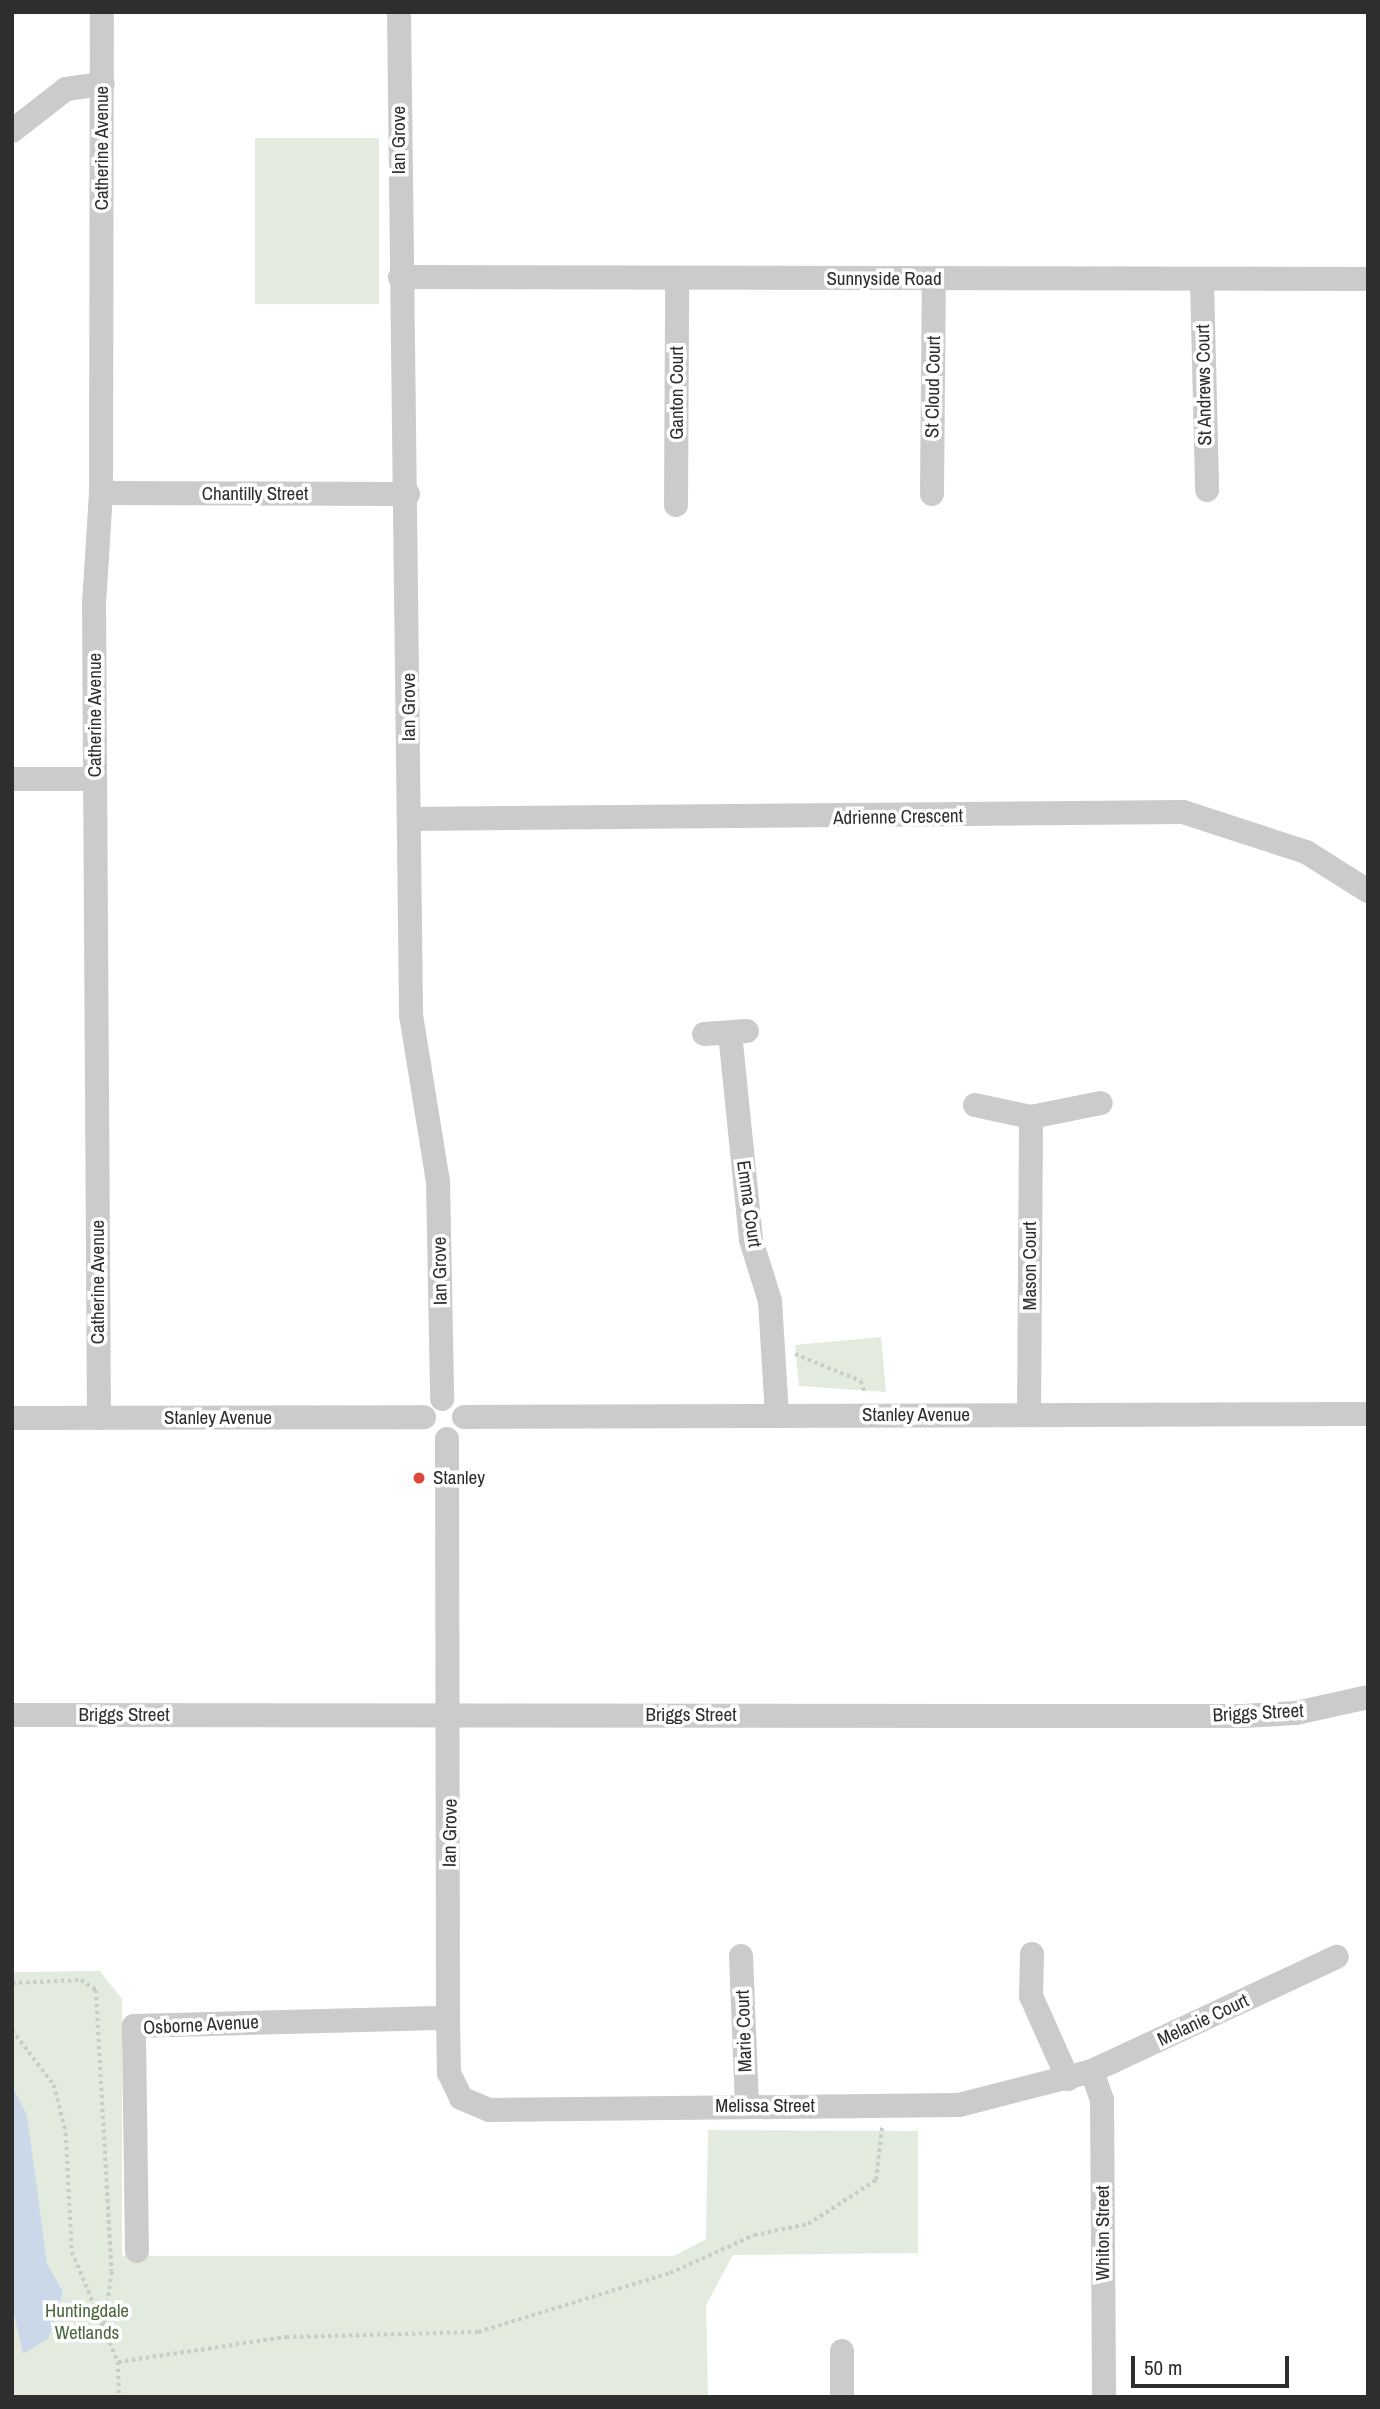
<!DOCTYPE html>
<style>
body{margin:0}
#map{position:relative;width:1380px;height:2409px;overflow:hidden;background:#fff;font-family:"Archivo Narrow",sans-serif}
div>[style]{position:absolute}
.green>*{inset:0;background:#e2ebdd;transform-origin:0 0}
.water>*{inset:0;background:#cad8ea}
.path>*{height:3.5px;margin-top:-1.75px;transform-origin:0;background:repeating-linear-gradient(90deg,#cbcbcb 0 3.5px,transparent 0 7px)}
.minor>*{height:24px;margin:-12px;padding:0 12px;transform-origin:12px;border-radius:12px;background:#cbcbcb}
.dots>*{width:19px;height:19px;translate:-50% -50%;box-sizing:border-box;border:4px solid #fff;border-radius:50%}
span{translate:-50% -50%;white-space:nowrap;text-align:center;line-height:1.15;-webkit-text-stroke:7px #fff;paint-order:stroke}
.street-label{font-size:19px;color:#2e2e2e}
.poi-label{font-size:19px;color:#2e2e2e}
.left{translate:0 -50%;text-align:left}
.park-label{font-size:19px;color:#4b683e}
.frame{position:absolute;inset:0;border:14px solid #2e2e2e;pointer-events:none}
.scale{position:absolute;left:1131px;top:2356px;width:158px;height:32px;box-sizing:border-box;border:4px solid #2e2e2e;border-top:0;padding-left:9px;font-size:21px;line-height:24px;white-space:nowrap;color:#2e2e2e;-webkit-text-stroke:5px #fff;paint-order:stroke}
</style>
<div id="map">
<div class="green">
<div style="left:255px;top:138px;width:124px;height:166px"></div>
<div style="clip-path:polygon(881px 1337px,886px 1392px,799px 1386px,795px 1345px)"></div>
<div style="clip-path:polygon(100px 1971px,122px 1999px,122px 2256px,674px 2256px,706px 2239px,708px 2130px,918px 2131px,918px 2253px,733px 2255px,706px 2305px,708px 2397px,12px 2397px,12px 1972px)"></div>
</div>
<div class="water">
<div style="clip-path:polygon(12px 2086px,27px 2115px,47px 2264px,63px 2292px,49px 2338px,23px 2354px,12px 2304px)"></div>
</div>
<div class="path">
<div style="left:795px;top:1354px;width:71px;rotate:22.2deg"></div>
<div style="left:861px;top:1381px;width:13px;rotate:72deg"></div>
<div style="left:12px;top:1983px;width:69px;rotate:-2.5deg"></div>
<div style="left:81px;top:1980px;width:18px;rotate:34deg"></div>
<div style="left:96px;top:1990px;width:282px;rotate:86.8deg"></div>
<div style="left:112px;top:2272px;width:59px;rotate:97.9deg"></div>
<div style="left:12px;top:2030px;width:69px;rotate:52.6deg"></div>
<div style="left:54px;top:2085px;width:49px;rotate:76deg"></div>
<div style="left:66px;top:2133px;width:119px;rotate:87.1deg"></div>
<div style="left:72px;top:2252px;width:119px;rotate:67.3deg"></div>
<div style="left:118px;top:2362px;width:35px;rotate:88deg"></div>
<div style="left:118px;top:2362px;width:170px;rotate:-8.5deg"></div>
<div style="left:286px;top:2337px;width:192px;rotate:-1.5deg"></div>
<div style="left:478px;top:2332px;width:201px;rotate:-17.1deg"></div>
<div style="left:670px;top:2273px;width:92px;rotate:-24.3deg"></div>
<div style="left:754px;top:2235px;width:55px;rotate:-11.5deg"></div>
<div style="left:808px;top:2224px;width:81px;rotate:-32.9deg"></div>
<div style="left:876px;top:2180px;width:54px;rotate:-83.7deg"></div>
</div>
<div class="minor">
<div style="left:399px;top:12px;width:1003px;rotate:89.31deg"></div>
<div style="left:411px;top:1015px;width:168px;rotate:80.8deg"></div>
<div style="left:438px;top:1181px;width:218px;rotate:88.9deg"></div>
<div style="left:12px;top:131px;width:68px;rotate:-37.9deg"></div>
<div style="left:66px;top:89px;width:37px;rotate:-8deg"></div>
<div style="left:400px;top:277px;width:968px;rotate:0.12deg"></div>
<div style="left:1202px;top:280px;width:210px;rotate:88.6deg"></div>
<div style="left:101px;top:493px;width:307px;rotate:0.2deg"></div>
<div style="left:932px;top:494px;width:215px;rotate:-89.5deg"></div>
<div style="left:676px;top:505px;width:225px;rotate:-89.7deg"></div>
<div style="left:12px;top:779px;width:83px"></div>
<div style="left:410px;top:819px;width:773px;rotate:-0.52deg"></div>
<div style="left:1183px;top:812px;width:129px;rotate:18deg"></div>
<div style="left:1306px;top:852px;width:73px;rotate:32.2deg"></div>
<div style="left:730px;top:1033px;width:208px;rotate:84.2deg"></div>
<div style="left:751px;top:1240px;width:64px;rotate:72.7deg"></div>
<div style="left:770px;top:1301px;width:114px;rotate:86.5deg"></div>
<div style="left:704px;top:1034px;width:43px;rotate:-4deg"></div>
<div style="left:975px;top:1105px;width:57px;rotate:12.1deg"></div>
<div style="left:1031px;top:1117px;width:71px;rotate:-11.3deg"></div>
<div style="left:1029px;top:1414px;width:297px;rotate:-89.6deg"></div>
<div style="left:464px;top:1417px;width:904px;rotate:-0.19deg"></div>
<div style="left:12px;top:1418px;width:412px;rotate:-0.1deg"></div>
<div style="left:99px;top:1418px;width:814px;rotate:-90.35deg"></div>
<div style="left:94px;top:604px;width:111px;rotate:-86.4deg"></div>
<div style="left:101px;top:493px;width:481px;rotate:-89.9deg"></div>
<div style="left:447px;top:1439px;width:579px;rotate:89.9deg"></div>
<div style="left:448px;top:2018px;width:55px;rotate:89deg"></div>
<div style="left:449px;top:2073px;width:28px;rotate:64deg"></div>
<div style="left:461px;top:2098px;width:30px;rotate:23deg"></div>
<div style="left:489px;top:2110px;width:470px;rotate:-0.6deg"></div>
<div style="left:959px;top:2105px;width:137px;rotate:-14.3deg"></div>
<div style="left:1092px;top:2071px;width:270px;rotate:-25deg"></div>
<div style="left:12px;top:1715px;width:1231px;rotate:0.05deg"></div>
<div style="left:1243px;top:1716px;width:53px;rotate:-3.2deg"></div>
<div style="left:1296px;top:1713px;width:74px;rotate:-12.5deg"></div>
<div style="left:1032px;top:1954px;width:42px;rotate:91.4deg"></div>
<div style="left:1031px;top:1996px;width:91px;rotate:66deg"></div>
<div style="left:741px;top:1956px;width:150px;rotate:87.7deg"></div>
<div style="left:1092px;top:2071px;width:31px;rotate:71deg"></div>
<div style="left:1102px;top:2100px;width:297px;rotate:89.6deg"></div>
<div style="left:137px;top:2251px;width:225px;rotate:-90.8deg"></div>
<div style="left:134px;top:2026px;width:314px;rotate:-1.5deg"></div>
<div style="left:842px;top:2397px;width:46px;rotate:-90deg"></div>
</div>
<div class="dots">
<div style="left:419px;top:1478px;background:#dd4839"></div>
</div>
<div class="street-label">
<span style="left:399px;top:140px;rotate:-90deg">Ian Grove</span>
<span style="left:102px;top:148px;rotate:-90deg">Catherine Avenue</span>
<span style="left:884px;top:279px">Sunnyside Road</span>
<span style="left:1204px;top:385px;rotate:-91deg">St Andrews Court</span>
<span style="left:933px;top:387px;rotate:-89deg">St Cloud Court</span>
<span style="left:677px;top:393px;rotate:-90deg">Ganton Court</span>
<span style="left:255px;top:494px">Chantilly Street</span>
<span style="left:409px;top:707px;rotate:-90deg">Ian Grove</span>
<span style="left:95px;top:715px;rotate:-90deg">Catherine Avenue</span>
<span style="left:898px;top:817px;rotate:-1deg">Adrienne Crescent</span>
<span style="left:749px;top:1204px;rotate:82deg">Emma Court</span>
<span style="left:1030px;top:1266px;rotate:-90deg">Mason Court</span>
<span style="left:440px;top:1271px;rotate:-91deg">Ian Grove</span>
<span style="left:98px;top:1282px;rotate:-90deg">Catherine Avenue</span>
<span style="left:916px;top:1415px">Stanley Avenue</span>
<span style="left:218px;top:1418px">Stanley Avenue</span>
<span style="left:1258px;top:1713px;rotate:-3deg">Briggs Street</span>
<span style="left:124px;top:1715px">Briggs Street</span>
<span style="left:691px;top:1715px">Briggs Street</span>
<span style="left:450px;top:1833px;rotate:-89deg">Ian Grove</span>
<span style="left:1203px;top:2020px;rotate:-25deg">Melanie Court</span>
<span style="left:201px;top:2025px;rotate:-3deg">Osborne Avenue</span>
<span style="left:744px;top:2031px;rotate:-92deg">Marie Court</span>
<span style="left:765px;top:2106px">Melissa Street</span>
<span style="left:1103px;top:2233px;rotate:-90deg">Whiton Street</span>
</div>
<div class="poi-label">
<span class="left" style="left:433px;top:1478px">Stanley</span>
</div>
<div class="park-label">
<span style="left:87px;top:2322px">Huntingdale<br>Wetlands</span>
</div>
<div class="frame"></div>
<div class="scale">50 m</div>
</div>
